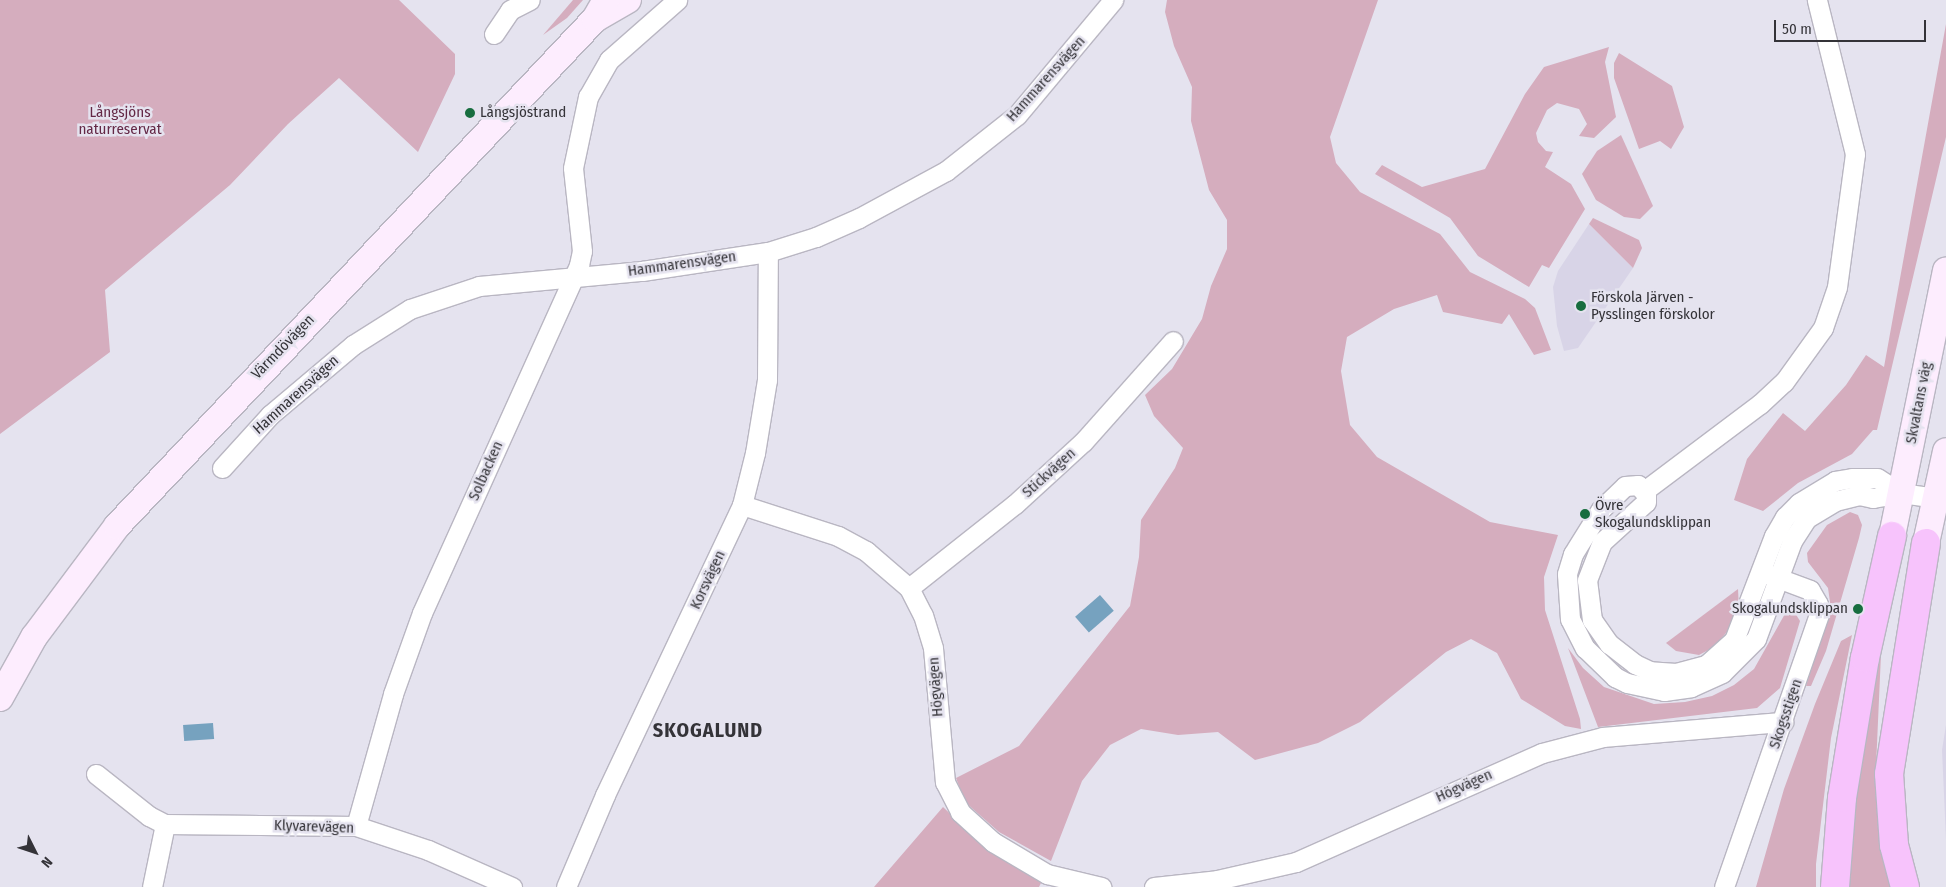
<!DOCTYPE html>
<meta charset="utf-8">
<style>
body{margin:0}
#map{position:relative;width:1946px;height:887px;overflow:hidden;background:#e5e3ef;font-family:"Fira Sans Condensed",sans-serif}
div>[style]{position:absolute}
.built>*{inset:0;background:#d8d4e7}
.green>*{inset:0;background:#d5adbe}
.water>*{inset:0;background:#76a2bf;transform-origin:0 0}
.roads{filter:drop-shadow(1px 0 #b9b6c2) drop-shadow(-1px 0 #b9b6c2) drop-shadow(0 1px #b9b6c2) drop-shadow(0 -1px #b9b6c2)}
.street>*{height:19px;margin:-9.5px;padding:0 9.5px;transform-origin:9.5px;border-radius:9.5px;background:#fff}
.secondary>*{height:26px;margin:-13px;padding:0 13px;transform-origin:13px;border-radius:13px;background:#fdedfe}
.highway>*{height:28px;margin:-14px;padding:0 14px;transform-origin:14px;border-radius:14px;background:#f7c3fc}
.dots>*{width:14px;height:14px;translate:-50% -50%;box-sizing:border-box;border:2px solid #e5e3ef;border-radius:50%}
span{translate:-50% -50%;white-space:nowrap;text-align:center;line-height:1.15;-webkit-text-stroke:5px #e5e3ef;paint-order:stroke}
.street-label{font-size:15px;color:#343338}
.park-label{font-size:15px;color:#642846}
.poi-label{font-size:15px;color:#343338}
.left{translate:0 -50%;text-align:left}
.right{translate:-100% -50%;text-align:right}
.district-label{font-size:20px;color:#343338;font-weight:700;letter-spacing:1px}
.north{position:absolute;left:10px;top:827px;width:50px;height:50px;-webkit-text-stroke:4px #e5e3ef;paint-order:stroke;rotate:131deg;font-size:14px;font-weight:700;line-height:20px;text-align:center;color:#343338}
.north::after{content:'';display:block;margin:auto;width:18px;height:22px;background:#343338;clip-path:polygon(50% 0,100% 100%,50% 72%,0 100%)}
.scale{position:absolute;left:1774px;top:20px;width:152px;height:22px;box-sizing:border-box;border:2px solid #343338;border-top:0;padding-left:6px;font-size:15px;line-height:18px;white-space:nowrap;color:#343338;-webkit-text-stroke:4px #e5e3ef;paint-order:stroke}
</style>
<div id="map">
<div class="built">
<div style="clip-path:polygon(1589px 224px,1633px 268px,1578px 348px,1564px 351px,1557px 326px,1553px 287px,1558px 271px)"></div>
<div style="clip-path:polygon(1946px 725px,1946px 839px,1942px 750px)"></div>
</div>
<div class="green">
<div style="clip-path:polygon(0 0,399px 0,455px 54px,455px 74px,418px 152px,339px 78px,288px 124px,230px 185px,105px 290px,110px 352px,0 434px)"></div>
<div style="clip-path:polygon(573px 0,583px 0,567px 18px,543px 35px)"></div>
<div style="clip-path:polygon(1167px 0,1378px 0,1330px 137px,1336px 163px,1360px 192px,1440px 234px,1470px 272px,1525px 299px,1535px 308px,1551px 350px,1534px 355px,1509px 314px,1502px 324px,1443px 312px,1437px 295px,1394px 309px,1347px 337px,1341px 371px,1350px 425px,1377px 457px,1490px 522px,1558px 535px,1544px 577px,1545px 610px,1580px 719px,1581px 729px,1565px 726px,1521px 699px,1497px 653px,1471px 639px,1446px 652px,1360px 722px,1318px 743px,1255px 760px,1218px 732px,1178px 735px,1141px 729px,1110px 745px,1082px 781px,1051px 861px,999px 832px,965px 802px,956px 778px,1019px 746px,1130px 606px,1139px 557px,1141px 520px,1175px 468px,1183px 448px,1154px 416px,1145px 395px,1172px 369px,1202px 319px,1211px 286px,1227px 249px,1227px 220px,1209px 190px,1191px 121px,1192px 87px,1174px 46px,1165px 12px)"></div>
<div style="clip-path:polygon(1946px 24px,1946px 137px,1877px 430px,1873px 430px,1852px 454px,1798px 483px,1763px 511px,1734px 500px,1747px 459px,1783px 413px,1805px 431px,1846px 385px,1866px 355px,1884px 367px)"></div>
<div style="clip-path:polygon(1609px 47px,1605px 62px,1616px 117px,1594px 138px,1579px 136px,1587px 124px,1579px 109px,1557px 103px,1547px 110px,1536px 133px,1538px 142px,1546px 151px,1553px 152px,1545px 167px,1571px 184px,1585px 209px,1549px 268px,1542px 265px,1529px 287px,1478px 256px,1450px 218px,1375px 174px,1382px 165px,1422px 187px,1485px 169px,1525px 94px,1544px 67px)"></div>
<div style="clip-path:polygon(1619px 53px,1672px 86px,1684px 127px,1671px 149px,1660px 141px,1639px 149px,1614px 78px,1614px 63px)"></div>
<div style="clip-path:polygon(1621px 135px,1653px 206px,1640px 219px,1624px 217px,1596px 200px,1582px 174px,1597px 151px)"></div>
<div style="clip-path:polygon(1593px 218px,1639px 240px,1642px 248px,1633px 268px,1589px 224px)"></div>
<div style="clip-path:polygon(1850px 512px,1858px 515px,1862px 525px,1859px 538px,1826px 651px,1811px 686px,1806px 686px,1831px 609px,1828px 588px,1808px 562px,1807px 553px,1827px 525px)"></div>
<div style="clip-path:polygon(1738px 589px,1739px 610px,1732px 626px,1714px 647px,1699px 655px,1676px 651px,1666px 643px)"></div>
<div style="clip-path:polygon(1786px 612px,1795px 613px,1800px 621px,1780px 688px,1757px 708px,1598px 727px,1568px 648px,1583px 668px,1604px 687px,1654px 704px,1685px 702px,1712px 696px,1734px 685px,1754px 669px)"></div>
<div style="clip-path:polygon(1852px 635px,1831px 738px,1816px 864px,1816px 887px,1756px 887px,1784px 789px,1815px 704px,1841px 641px)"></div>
<div style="clip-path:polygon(1881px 654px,1875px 789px,1880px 842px,1891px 887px,1848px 887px,1851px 816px)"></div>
<div style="clip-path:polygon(943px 807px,981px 843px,1041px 883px,1039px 887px,874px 887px)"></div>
</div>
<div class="water">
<div style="left:1100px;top:595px;width:21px;height:33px;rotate:49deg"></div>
<div style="left:213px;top:723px;width:16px;height:30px;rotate:86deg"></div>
</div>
<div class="roads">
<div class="street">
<div style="left:494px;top:34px;width:29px;rotate:-56deg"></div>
<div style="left:510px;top:10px;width:22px;rotate:-27deg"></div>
<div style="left:222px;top:468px;width:72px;rotate:-47.8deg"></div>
<div style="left:270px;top:415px;width:109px;rotate:-40.1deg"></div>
<div style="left:353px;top:345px;width:67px;rotate:-32.3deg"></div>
<div style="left:410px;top:309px;width:73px;rotate:-18.4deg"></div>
<div style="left:479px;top:286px;width:164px;rotate:-5.3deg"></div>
<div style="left:642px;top:271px;width:127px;rotate:-8.6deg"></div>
<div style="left:768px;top:252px;width:50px;rotate:-17.4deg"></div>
<div style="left:816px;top:237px;width:47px;rotate:-23.8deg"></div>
<div style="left:859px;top:218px;width:99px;rotate:-28.4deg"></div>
<div style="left:946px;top:171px;width:90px;rotate:-38.3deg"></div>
<div style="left:1017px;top:115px;width:150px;rotate:-50.1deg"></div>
<div style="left:1644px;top:491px;width:145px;rotate:-36.9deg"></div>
<div style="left:1760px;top:404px;width:33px;rotate:-43deg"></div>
<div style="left:1784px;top:382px;width:67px;rotate:-54.2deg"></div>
<div style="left:1823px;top:328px;width:43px;rotate:-71.1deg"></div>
<div style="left:1837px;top:287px;width:134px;rotate:-82.3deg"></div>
<div style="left:1855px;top:154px;width:159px;rotate:-103.9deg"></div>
<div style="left:1901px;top:493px;width:28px;rotate:-148deg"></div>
<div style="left:1877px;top:478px;width:25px;rotate:180deg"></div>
<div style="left:1852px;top:478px;width:17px;rotate:170deg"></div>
<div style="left:1835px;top:481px;width:42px;rotate:148.6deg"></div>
<div style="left:1799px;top:503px;width:20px;rotate:135deg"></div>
<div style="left:1785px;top:517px;width:22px;rotate:120deg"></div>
<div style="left:1774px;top:536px;width:111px;rotate:111deg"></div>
<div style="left:1734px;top:640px;width:38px;rotate:138deg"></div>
<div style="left:1706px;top:665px;width:31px;rotate:165deg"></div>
<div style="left:1676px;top:673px;width:26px;rotate:-176deg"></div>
<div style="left:1650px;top:671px;width:17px;rotate:-155deg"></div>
<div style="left:1635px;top:664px;width:33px;rotate:-142deg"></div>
<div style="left:1609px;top:644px;width:29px;rotate:-125deg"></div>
<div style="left:1592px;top:620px;width:40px;rotate:-97.1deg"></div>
<div style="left:1587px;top:580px;width:41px;rotate:-68.5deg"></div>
<div style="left:1602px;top:542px;width:59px;rotate:-42.3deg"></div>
<div style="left:1646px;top:502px;width:8px;rotate:-90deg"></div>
<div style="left:1646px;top:494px;width:12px;rotate:-132deg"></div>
<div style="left:1638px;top:485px;width:13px;rotate:176deg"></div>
<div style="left:1625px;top:486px;width:33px;rotate:136deg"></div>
<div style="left:1601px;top:509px;width:53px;rotate:121.9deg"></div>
<div style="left:1573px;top:554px;width:21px;rotate:107deg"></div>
<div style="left:1567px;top:574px;width:45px;rotate:86.2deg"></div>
<div style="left:1570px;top:619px;width:33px;rotate:63deg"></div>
<div style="left:1585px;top:648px;width:42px;rotate:44deg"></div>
<div style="left:1615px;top:677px;width:13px;rotate:27deg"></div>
<div style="left:1627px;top:683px;width:38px;rotate:12deg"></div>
<div style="left:1664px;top:691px;width:27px;rotate:-8deg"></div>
<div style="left:1691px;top:687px;width:34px;rotate:-24deg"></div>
<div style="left:1722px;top:673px;width:48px;rotate:-45deg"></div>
<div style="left:1756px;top:639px;width:104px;rotate:-69.8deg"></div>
<div style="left:1792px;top:541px;width:27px;rotate:-57deg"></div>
<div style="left:1807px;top:518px;width:33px;rotate:-31deg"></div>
<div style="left:1835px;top:501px;width:25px;rotate:-14deg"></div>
<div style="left:1859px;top:495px;width:14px;rotate:12deg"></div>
<div style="left:1873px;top:498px;width:28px;rotate:-10deg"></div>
<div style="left:1901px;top:493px;width:35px;rotate:8deg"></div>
<div style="left:742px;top:505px;width:101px;rotate:17.9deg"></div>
<div style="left:838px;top:536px;width:32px;rotate:28deg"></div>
<div style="left:866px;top:551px;width:57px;rotate:40.7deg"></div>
<div style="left:909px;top:588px;width:30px;rotate:63deg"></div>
<div style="left:923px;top:615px;width:34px;rotate:73deg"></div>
<div style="left:933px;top:648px;width:135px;rotate:84.9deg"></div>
<div style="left:945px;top:782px;width:34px;rotate:63deg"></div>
<div style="left:960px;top:812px;width:45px;rotate:42.3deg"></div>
<div style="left:993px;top:842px;width:63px;rotate:30.7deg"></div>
<div style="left:1047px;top:874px;width:56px;rotate:13.5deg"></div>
<div style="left:909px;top:588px;width:135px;rotate:-38.4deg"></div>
<div style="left:1015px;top:504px;width:92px;rotate:-42.4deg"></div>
<div style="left:1083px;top:442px;width:135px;rotate:-48.3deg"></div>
<div style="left:96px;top:774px;width:68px;rotate:38.4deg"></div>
<div style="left:149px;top:816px;width:18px;rotate:27deg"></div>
<div style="left:165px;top:824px;width:191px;rotate:0.6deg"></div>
<div style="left:356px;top:826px;width:76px;rotate:18.4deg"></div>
<div style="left:428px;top:850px;width:92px;rotate:23.8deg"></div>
<div style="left:356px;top:826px;width:137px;rotate:-74.3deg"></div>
<div style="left:393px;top:694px;width:86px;rotate:-70.3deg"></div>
<div style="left:422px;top:613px;width:382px;rotate:-65.7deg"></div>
<div style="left:579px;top:265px;width:14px;rotate:-78deg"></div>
<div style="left:582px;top:251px;width:83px;rotate:-96.2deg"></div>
<div style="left:573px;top:168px;width:73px;rotate:-78.1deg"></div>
<div style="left:588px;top:97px;width:43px;rotate:-60.4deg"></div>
<div style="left:609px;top:60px;width:91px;rotate:-41.4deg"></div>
<div style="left:152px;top:887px;width:64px;rotate:-78.3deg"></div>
<div style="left:566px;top:887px;width:100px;rotate:-67deg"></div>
<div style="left:605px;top:795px;width:321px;rotate:-64.7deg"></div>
<div style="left:742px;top:505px;width:54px;rotate:-76deg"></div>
<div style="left:755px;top:453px;width:74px;rotate:-80.7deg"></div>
<div style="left:767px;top:380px;width:128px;rotate:-89.6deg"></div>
<div style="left:1154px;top:887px;width:63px;rotate:-6.3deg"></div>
<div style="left:1217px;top:880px;width:81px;rotate:-12.8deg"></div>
<div style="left:1296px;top:862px;width:269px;rotate:-23.9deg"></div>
<div style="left:1542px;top:753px;width:63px;rotate:-14.7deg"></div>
<div style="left:1603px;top:737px;width:181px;rotate:-4.8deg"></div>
<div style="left:1724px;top:887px;width:289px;rotate:-70.8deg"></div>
<div style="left:1819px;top:614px;width:10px;rotate:-96deg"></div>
<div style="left:1818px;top:604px;width:16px;rotate:-120deg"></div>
<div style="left:1810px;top:590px;width:46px;rotate:-159.6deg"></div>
</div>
<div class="secondary">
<div style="left:595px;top:19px;width:38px;rotate:-30deg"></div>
<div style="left:1892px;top:536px;width:271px;rotate:-78.5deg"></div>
<div style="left:1926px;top:543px;width:94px;rotate:-77.7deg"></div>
<div style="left:0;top:698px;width:70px;rotate:-60.9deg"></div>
<div style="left:34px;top:637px;width:139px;rotate:-53.2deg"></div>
<div style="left:117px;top:526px;width:697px;rotate:-46.69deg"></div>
<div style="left:595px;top:19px;width:22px;rotate:-60deg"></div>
</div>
<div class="highway">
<div style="left:1835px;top:887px;width:89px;rotate:-85.5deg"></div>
<div style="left:1842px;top:798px;width:142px;rotate:-80.7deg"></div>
<div style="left:1865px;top:658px;width:125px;rotate:-77.5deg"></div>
<div style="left:1905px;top:887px;width:43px;rotate:-104.7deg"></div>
<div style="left:1894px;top:845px;width:71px;rotate:-94deg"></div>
<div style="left:1889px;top:774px;width:234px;rotate:-80.9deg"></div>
</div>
</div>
<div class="dots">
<div style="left:470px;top:113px;background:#176d3f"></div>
<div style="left:1581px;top:306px;background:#176d3f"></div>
<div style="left:1585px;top:514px;background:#176d3f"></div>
<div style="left:1858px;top:609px;background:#176d3f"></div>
</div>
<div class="street-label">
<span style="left:1046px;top:79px;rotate:-48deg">Hammarensvägen</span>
<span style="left:682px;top:264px;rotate:-8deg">Hammarensvägen</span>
<span style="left:283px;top:347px;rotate:-46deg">Värmdövägen</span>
<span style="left:296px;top:395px;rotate:-42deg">Hammarensvägen</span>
<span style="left:1919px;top:403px;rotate:-79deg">Skvaltans väg</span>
<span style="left:486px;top:471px;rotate:-66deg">Solbacken</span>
<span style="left:1049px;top:473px;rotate:-42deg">Stickvägen</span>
<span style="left:708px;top:580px;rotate:-65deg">Korsvägen</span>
<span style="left:936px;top:687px;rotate:-94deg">Högvägen</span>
<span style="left:1786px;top:714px;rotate:-71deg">Skogsstigen</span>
<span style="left:1464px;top:786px;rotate:-24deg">Högvägen</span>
<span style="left:314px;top:827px;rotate:2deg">Klyvarevägen</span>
</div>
<div class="park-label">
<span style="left:120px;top:121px">Långsjöns<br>naturreservat</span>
</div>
<div class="poi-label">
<span class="left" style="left:480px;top:113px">Långsjöstrand</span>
<span class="left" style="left:1591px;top:306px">Förskola Järven -<br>Pysslingen förskolor</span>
<span class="left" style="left:1595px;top:514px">Övre<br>Skogalundsklippan</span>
<span class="right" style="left:1848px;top:609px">Skogalundsklippan</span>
</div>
<div class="district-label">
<span style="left:708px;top:730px">SKOGALUND</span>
</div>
<div class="north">N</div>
<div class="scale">50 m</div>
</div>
